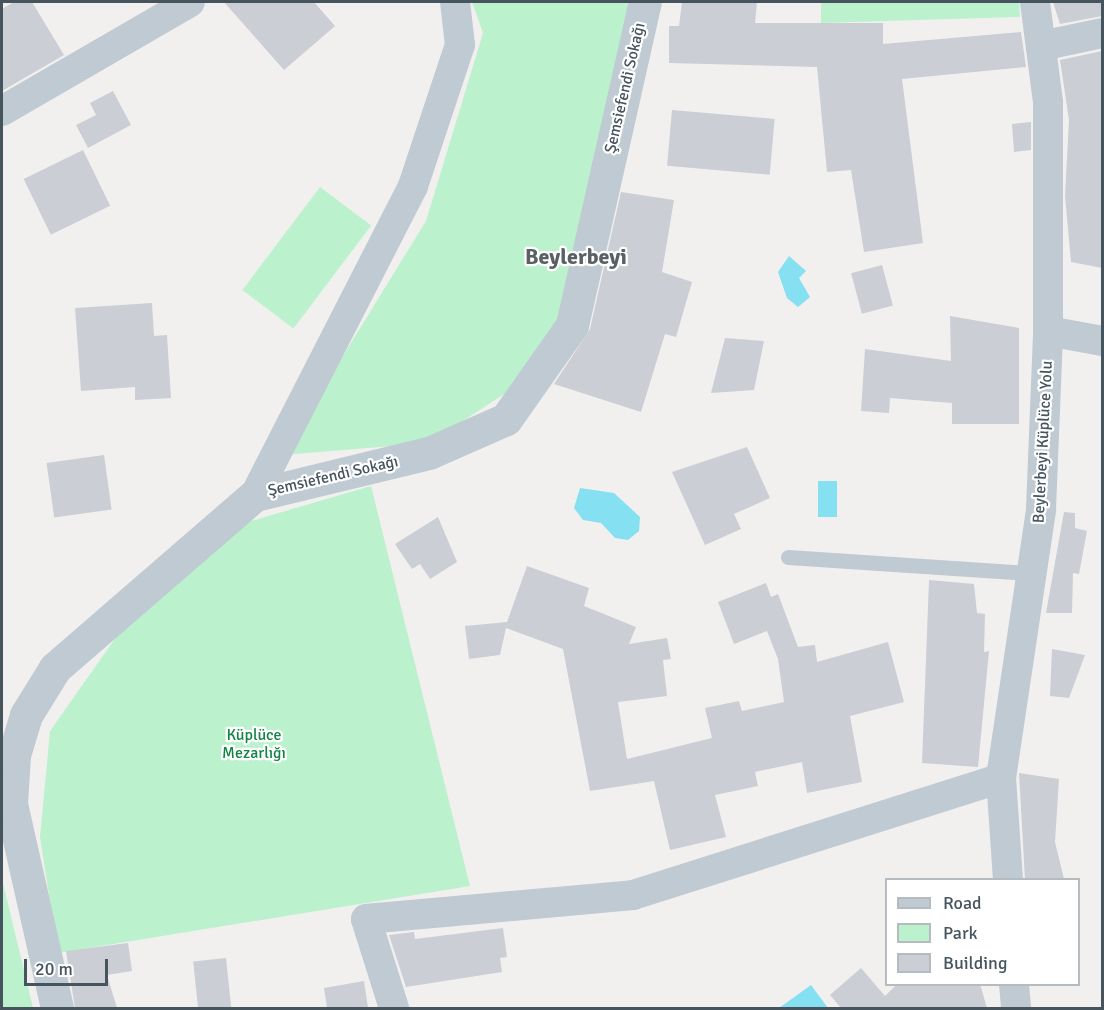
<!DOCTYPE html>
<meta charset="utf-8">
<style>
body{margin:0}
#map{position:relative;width:1104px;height:1010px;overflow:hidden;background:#f2efef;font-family:Signika,sans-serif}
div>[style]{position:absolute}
.green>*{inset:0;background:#bbf2cd;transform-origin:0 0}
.water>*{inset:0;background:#85e1f1;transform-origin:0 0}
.building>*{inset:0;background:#cbced4;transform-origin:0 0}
.service>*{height:15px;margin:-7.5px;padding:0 7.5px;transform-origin:7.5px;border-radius:7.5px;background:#bfcad2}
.minor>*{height:30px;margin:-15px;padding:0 15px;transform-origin:15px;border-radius:15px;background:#bfcad2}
.tertiary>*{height:33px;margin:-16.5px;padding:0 16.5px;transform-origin:16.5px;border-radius:16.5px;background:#bfcad2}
span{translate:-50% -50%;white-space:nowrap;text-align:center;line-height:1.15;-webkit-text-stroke:4.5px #fff;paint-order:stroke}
.street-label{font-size:16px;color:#46545e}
.park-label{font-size:16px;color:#128444}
.district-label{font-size:22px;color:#5b6064;font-weight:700}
.frame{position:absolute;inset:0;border:3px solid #46545e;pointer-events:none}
.legend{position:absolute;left:885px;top:878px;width:195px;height:108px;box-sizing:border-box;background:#fff;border:2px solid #b5bbbf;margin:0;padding:8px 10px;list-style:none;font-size:18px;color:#46545e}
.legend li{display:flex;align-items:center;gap:12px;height:30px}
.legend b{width:30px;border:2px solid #b5bbbf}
.scale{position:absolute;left:24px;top:959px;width:84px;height:27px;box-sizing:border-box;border:3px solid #46545e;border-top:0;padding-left:8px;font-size:18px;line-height:21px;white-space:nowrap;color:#46545e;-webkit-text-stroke:4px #fff;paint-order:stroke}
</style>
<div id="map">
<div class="green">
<div style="clip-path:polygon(472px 2px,645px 2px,577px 268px,538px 372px,429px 443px,282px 455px,426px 221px,483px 33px)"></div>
<div style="clip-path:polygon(821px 2px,1019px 2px,1020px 17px,821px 23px)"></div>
<div style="left:320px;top:187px;width:64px;height:129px;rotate:37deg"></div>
<div style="clip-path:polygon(371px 486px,470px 886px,58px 953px,40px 837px,50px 731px,131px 616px,234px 526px)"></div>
<div style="clip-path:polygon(2px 879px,33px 1008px,2px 1008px)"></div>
</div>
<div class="water">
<div style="clip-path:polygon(789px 256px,806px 271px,799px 278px,810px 297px,798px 307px,787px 298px,778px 272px)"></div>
<div style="left:818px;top:481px;width:19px;height:36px"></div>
<div style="clip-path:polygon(580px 488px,614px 493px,640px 517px,639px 531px,628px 540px,615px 538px,601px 523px,583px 520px,574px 508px)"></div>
<div style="clip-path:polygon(811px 985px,828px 1008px,779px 1008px)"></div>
</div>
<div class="building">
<div style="clip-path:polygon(14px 2px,32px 2px,64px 55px,2px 91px,2px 9px)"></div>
<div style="clip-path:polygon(224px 2px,314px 2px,335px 26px,284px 70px)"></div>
<div style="clip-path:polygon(682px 2px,757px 2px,755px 23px,883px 23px,883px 44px,1021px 32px,1026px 67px,902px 79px,923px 243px,864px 252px,851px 170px,827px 172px,817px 67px,669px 63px,669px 26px,679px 26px)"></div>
<div style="clip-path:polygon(1053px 2px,1102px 2px,1102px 16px,1060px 24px)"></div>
<div style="clip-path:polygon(1102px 51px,1102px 268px,1071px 262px,1065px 196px,1069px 120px,1060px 60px)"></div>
<div style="clip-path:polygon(113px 91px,131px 125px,88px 148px,76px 125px,96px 115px,90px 103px)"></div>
<div style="left:672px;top:110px;width:103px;height:56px;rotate:5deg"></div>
<div style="clip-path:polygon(1031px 122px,1031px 150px,1014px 152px,1012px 124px)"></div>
<div style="left:83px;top:150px;width:62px;height:66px;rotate:64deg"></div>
<div style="clip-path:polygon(621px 192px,674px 200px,662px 272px,692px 282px,676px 337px,665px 334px,641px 412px,554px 384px,590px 329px)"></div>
<div style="left:882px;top:265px;width:42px;height:32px;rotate:75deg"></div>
<div style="clip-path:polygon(152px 303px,154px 336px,167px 335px,171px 398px,135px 400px,135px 387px,81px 391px,75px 308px)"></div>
<div style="clip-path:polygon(950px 316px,1019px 328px,1019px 424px,952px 424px,952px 403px,890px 398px,889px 413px,861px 411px,865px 349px,951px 361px)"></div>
<div style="clip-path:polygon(725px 338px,764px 341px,754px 390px,711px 393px)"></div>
<div style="clip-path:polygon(747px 447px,770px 498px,734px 514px,741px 529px,705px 545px,672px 472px)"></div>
<div style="left:104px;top:455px;width:55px;height:58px;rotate:82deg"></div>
<div style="clip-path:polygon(1064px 512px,1075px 513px,1075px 528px,1087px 531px,1079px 574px,1073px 573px,1072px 613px,1046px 613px)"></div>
<div style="clip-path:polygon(438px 517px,457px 562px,430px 579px,420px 564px,412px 569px,395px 544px)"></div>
<div style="clip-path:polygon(527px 566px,589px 588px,584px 606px,636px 627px,629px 644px,667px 638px,671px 659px,663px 660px,667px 696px,618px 702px,627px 759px,712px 738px,705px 708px,739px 701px,742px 711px,784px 702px,778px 659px,767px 631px,734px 644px,718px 602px,766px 583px,771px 597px,778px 594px,798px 647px,815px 645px,817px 662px,888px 642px,904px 702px,850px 716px,862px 782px,807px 793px,802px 762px,755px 772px,758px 786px,715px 795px,726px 837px,670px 850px,654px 781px,590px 791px,563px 649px,506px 628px,500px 655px,469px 659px,465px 626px,507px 622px)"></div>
<div style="clip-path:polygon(929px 580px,974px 584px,977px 613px,985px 614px,984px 652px,989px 651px,978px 767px,922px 763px)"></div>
<div style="clip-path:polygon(1052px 649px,1085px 655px,1069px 698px,1050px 696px)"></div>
<div style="clip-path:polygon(1019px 773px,1059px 779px,1055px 842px,1064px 879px,1025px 879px)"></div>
<div style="clip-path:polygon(503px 928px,507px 957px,500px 958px,502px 972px,406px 987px,389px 935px,414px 932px,415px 939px)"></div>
<div style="clip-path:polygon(128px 943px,132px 971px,107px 975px,117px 1008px,75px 1008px,66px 951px)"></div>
<div style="left:226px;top:958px;width:50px;height:33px;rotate:84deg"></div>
<div style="clip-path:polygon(861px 968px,885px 996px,897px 984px,980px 984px,987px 1008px,841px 1008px,830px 995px)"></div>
<div style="clip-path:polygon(364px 981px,368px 1008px,327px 1008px,324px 988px)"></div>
</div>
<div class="service">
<div style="left:788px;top:557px;width:245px;rotate:3.8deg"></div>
</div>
<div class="minor">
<div style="left:1041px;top:46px;width:62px;rotate:-12deg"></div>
<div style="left:2px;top:111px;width:217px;rotate:-30.1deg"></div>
<div style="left:1048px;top:331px;width:55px;rotate:10.5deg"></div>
<div style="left:255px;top:495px;width:347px;rotate:-62.9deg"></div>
<div style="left:413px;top:186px;width:149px;rotate:-71.6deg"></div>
<div style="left:460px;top:45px;width:43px;rotate:-96.6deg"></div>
<div style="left:1008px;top:880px;width:102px;rotate:-93.9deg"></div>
<div style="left:1001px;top:778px;width:272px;rotate:-81.5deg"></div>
<div style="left:1041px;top:509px;width:178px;rotate:-87.7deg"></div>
<div style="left:1048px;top:331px;width:229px;rotate:-90deg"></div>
<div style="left:1048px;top:102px;width:101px;rotate:-97.4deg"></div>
<div style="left:1014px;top:984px;width:24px;rotate:85deg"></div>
<div style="left:394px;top:1008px;width:93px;rotate:-107.5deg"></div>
<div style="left:366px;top:919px;width:268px;rotate:-5.1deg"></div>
<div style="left:633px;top:895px;width:386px;rotate:-17.6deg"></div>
</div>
<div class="tertiary">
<div style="left:57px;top:1008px;width:209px;rotate:-102.7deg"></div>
<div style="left:11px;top:804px;width:49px;rotate:-86.5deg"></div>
<div style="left:14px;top:755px;width:42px;rotate:-73.3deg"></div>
<div style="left:26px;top:715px;width:55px;rotate:-58.3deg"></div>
<div style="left:55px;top:668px;width:264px;rotate:-40.9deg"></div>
<div style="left:255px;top:495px;width:179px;rotate:-13.6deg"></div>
<div style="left:429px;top:453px;width:84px;rotate:-23.8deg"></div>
<div style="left:506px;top:419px;width:115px;rotate:-54.9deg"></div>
<div style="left:572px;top:325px;width:331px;rotate:-77.3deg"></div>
</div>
<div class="street-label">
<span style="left:625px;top:88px;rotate:-77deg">Şemsiefendi Sokağı</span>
<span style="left:1043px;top:442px;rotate:-87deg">Beylerbeyi Küplüce Yolu</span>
<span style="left:333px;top:476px;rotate:-13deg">Şemsiefendi Sokağı</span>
</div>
<div class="park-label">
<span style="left:254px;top:744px">Küplüce<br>Mezarlığı</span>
</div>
<div class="district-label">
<span style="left:576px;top:257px">Beylerbeyi</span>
</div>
<div class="frame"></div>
<ul class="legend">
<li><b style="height:8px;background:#bfcad2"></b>Road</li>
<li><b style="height:16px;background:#bbf2cd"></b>Park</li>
<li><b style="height:16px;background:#cbced4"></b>Building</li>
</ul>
<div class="scale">20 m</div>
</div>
